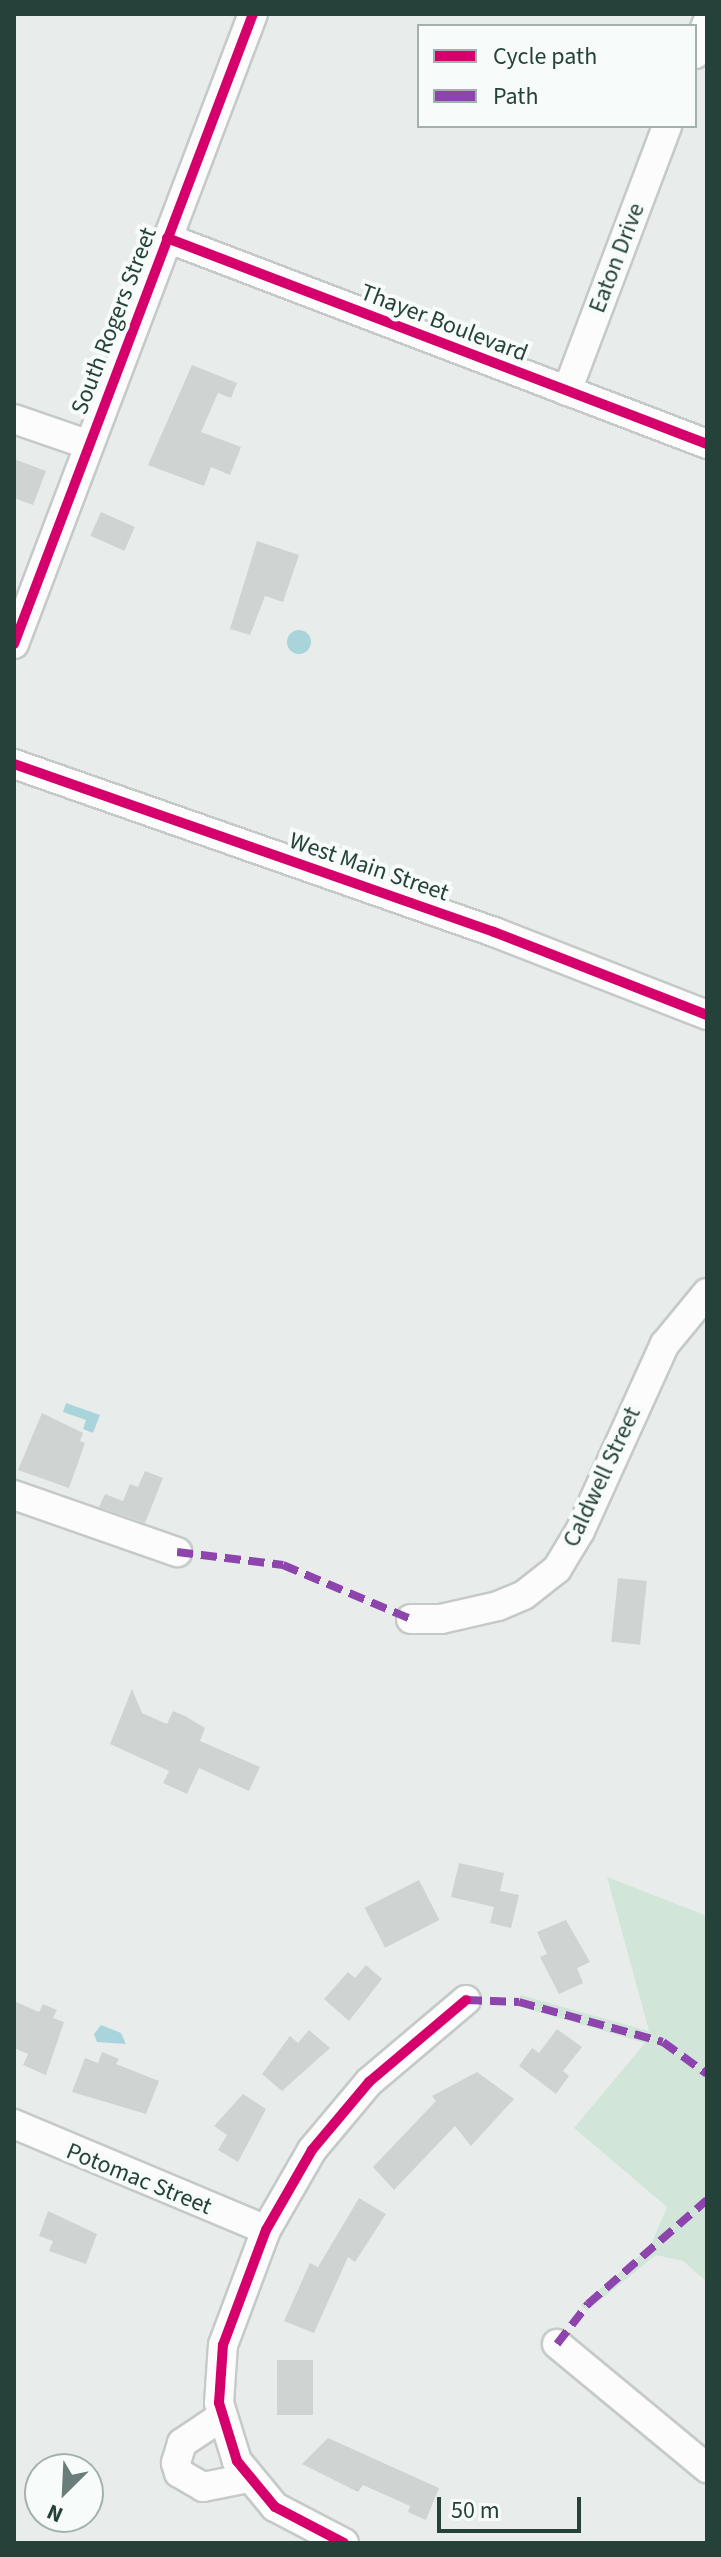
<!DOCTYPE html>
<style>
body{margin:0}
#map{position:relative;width:721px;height:2557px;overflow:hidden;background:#e8edeb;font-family:"Source Sans 3",sans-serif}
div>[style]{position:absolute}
.green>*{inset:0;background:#d1e6d8}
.water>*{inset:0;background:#a9d4db}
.round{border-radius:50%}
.building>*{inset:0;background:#cfd4d2;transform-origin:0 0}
.roads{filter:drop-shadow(2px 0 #c5cac8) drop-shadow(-2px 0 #c5cac8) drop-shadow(0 2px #c5cac8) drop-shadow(0 -2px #c5cac8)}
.minor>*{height:28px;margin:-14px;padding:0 14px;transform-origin:14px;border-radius:14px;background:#fcfcfc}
.quiet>*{height:8px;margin-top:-4px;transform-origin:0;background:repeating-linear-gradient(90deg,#8e44ad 0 16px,transparent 0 24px)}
.cycleway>*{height:10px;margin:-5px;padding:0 5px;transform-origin:5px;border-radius:5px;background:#d6006c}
span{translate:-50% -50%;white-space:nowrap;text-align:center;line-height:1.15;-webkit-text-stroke:8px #f7fbf9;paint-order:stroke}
.street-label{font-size:24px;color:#24423a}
.frame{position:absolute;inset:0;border:16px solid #24423a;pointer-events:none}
.legend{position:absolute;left:417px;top:24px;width:280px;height:104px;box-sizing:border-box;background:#f7fbf9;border:2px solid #a3b1ad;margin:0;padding:10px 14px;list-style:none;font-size:24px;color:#24423a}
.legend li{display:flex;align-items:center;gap:16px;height:40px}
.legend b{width:40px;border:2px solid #a3b1ad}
.north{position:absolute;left:24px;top:2453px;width:80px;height:80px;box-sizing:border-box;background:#f7fbf9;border:2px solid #a3b1ad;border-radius:50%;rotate:204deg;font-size:22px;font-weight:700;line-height:32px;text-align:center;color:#24423a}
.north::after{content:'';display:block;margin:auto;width:28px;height:36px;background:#697e78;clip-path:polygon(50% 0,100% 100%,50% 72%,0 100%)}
.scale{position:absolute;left:437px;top:2497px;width:144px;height:36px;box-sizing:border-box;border:4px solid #24423a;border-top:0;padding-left:10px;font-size:24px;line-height:28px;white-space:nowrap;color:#24423a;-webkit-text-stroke:6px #f7fbf9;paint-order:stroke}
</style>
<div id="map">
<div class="green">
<div style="clip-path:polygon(607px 1877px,707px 1916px,707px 2282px,683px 2261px,656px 2255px,587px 2311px,581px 2305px,650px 2247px,667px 2207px,574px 2128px,645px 2043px,518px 2006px,520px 1995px,649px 2031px)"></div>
</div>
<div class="water">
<div class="round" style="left:287px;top:630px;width:24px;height:24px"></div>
<div style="clip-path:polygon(66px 1403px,100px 1415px,93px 1433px,83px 1429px,86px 1420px,63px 1412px)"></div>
<div style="clip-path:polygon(101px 2025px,121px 2033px,126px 2044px,97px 2042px,94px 2034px)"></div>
</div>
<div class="building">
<div style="clip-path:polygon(192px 365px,237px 383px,231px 398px,218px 393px,201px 432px,241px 447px,230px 475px,211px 467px,204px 486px,148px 465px)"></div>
<div style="clip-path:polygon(14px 459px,46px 471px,33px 505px,14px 498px)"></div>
<div style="left:101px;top:512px;width:37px;height:26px;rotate:24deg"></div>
<div style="clip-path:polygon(257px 541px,299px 555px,283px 602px,265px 596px,250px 635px,230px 629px)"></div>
<div style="clip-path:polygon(42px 1413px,83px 1433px,80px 1441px,85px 1443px,69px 1488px,18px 1470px)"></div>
<div style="clip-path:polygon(145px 1471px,163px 1478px,145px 1523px,99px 1507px,105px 1494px,123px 1501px,130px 1484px,138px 1487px)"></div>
<div style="left:618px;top:1578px;width:29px;height:64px;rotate:6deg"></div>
<div style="clip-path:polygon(132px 1689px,142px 1713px,167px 1724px,173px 1711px,185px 1716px,205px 1728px,200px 1741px,260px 1767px,249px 1791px,199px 1768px,187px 1794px,163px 1783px,169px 1771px,110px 1744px)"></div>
<div style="clip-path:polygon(459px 1863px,504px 1873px,500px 1891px,519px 1895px,511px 1928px,490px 1923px,494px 1907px,451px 1897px)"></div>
<div style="left:419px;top:1880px;width:45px;height:61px;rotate:63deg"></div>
<div style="clip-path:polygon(566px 1920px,590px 1962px,577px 1968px,583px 1983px,559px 1994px,540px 1957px,547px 1954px,537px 1932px)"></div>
<div style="clip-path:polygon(366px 1965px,382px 1979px,349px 2021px,324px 1999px,348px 1972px,355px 1978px)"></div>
<div style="clip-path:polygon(14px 2001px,39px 2012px,43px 2004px,57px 2010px,53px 2018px,64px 2022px,46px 2075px,23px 2065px,28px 2054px,14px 2048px)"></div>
<div style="clip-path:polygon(557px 2029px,582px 2047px,563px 2071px,569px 2076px,556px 2094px,519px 2066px,532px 2048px,539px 2053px)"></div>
<div style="clip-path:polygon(309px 2030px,330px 2048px,282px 2091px,262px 2074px,290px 2036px,298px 2043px)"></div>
<div style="clip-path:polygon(102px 2052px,119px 2059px,116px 2064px,159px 2081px,146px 2114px,72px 2092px,85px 2058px,98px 2063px)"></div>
<div style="clip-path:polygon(477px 2072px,514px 2099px,471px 2146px,455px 2126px,394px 2190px,373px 2167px,436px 2101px,432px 2096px)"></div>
<div style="clip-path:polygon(243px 2094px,266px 2109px,238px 2162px,218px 2150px,227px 2135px,214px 2126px)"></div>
<div style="clip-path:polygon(359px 2198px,386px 2214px,355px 2262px,348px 2257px,314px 2333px,284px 2321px,310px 2263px,318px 2267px)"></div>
<div style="clip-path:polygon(48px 2211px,97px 2234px,86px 2264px,49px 2251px,53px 2241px,39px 2236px)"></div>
<div style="left:277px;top:2360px;width:36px;height:55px"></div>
<div style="clip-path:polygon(328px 2438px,439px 2488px,426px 2520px,408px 2512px,410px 2506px,363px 2485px,358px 2492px,302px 2464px)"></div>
</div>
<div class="roads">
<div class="minor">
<div style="left:695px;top:54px;width:34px;rotate:-69deg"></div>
<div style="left:167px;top:238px;width:578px;rotate:20.88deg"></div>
<div style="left:567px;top:391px;width:283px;rotate:-69.3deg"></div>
<div style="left:14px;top:419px;width:79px;rotate:19.1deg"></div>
<div style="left:14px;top:644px;width:674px;rotate:-69.23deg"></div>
<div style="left:14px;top:764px;width:509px;rotate:19.29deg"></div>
<div style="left:494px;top:932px;width:229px;rotate:21.3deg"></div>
<div style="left:14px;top:1495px;width:173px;rotate:19.3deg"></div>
<div style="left:411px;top:1619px;width:30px"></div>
<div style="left:441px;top:1619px;width:58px;rotate:-12.8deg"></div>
<div style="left:498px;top:1606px;width:28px;rotate:-23deg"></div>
<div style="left:524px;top:1595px;width:42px;rotate:-38.2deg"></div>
<div style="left:557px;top:1569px;width:44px;rotate:-58.8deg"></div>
<div style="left:580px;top:1531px;width:205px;rotate:-65.6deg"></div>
<div style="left:665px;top:1344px;width:66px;rotate:-50.5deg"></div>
<div style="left:14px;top:2124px;width:273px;rotate:22.8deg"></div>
<div style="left:557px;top:2344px;width:195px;rotate:39.6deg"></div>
<div style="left:221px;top:2417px;width:47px;rotate:146.3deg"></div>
<div style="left:182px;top:2443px;width:21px;rotate:107deg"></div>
<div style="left:176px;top:2463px;width:10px;rotate:73deg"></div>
<div style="left:179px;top:2473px;width:28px;rotate:30deg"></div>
<div style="left:203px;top:2487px;width:46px;rotate:-11.3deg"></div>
<div style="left:344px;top:2543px;width:78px;rotate:-152.4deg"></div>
<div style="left:275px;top:2507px;width:60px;rotate:-129.6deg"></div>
<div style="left:237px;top:2461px;width:61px;rotate:-107.2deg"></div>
<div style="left:219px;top:2403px;width:58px;rotate:-86.1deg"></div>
<div style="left:223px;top:2345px;width:123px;rotate:-69.5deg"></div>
<div style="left:266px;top:2230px;width:92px;rotate:-60.1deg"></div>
<div style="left:312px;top:2150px;width:89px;rotate:-50deg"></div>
<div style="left:369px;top:2082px;width:127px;rotate:-40.2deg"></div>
</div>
</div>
<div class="quiet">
<div style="left:177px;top:1552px;width:107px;rotate:7deg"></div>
<div style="left:283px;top:1565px;width:139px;rotate:22.9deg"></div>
<div style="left:466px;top:2000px;width:53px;rotate:2.2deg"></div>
<div style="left:519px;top:2002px;width:149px;rotate:15.5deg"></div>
<div style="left:663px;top:2042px;width:54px;rotate:36deg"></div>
<div style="left:557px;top:2344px;width:51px;rotate:-52.2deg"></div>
<div style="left:588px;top:2304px;width:158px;rotate:-41.2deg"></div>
</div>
<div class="cycleway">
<div style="left:167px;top:238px;width:578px;rotate:20.88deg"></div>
<div style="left:14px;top:644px;width:674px;rotate:-69.23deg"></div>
<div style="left:14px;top:764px;width:509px;rotate:19.29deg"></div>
<div style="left:494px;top:932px;width:229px;rotate:21.3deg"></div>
<div style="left:344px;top:2543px;width:78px;rotate:-152.4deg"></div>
<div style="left:275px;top:2507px;width:60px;rotate:-129.6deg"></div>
<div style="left:237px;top:2461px;width:61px;rotate:-107.2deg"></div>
<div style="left:219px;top:2403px;width:58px;rotate:-86.1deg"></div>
<div style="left:223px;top:2345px;width:123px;rotate:-69.5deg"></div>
<div style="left:266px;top:2230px;width:92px;rotate:-60.1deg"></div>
<div style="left:312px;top:2150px;width:89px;rotate:-50deg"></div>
<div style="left:369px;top:2082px;width:127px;rotate:-40.2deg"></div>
</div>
<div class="street-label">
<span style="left:617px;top:258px;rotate:-69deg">Eaton Drive</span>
<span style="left:114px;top:321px;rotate:-69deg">South Rogers Street</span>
<span style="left:444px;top:323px;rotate:21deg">Thayer Boulevard</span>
<span style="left:369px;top:867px;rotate:19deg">West Main Street</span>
<span style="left:602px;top:1477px;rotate:-65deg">Caldwell Street</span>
<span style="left:139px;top:2179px;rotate:22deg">Potomac Street</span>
</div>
<div class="frame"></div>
<ul class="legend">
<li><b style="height:10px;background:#d6006c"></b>Cycle path</li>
<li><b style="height:10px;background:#8e44ad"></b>Path</li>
</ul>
<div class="north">N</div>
<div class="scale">50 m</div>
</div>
